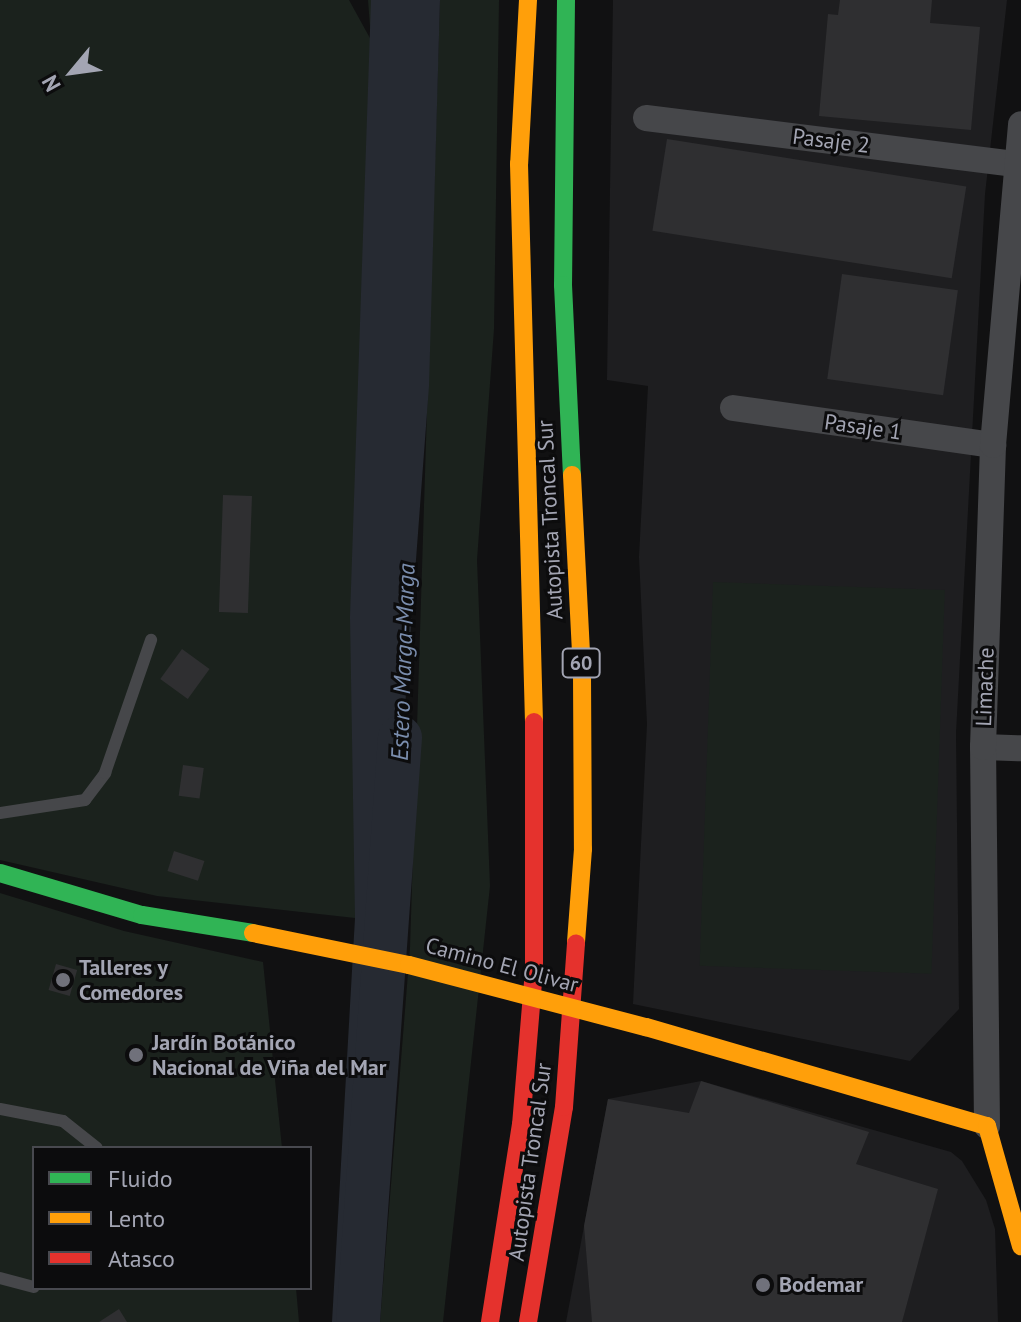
<!DOCTYPE html>
<meta charset="utf-8">
<style>
body{margin:0}
#map{position:relative;width:1021px;height:1322px;overflow:hidden;background:#111112;font-family:"PT Sans",sans-serif}
div>[style]{position:absolute}
.built>*{inset:0;background:#1e1e20}
.green>*{inset:0;background:#1b221d;transform-origin:0 0}
.water>*{inset:0;background:#262a32}
.river>*{height:44px;margin:-22px;padding:0 22px;transform-origin:22px;border-radius:22px;background:#262a32}
.building>*{inset:0;background:#2f2f31;transform-origin:0 0}
.lane>*{height:12px;margin:-6px;padding:0 6px;transform-origin:6px;border-radius:6px;background:#46474a}
.street>*{height:26px;margin:-13px;padding:0 13px;transform-origin:13px;border-radius:13px;background:#46474a}
.fast>*{height:18px;margin:-9px;padding:0 9px;transform-origin:9px;border-radius:9px;background:#30b455}
.slow>*{height:18px;margin:-9px;padding:0 9px;transform-origin:9px;border-radius:9px;background:#ff9f0a}
.jam>*{height:18px;margin:-9px;padding:0 9px;transform-origin:9px;border-radius:9px;background:#e5322d}
.slow-bridge>*{height:18px;margin:-9px;padding:0 9px;transform-origin:9px;border-radius:9px;background:#ff9f0a}
.dots>*{width:22px;height:22px;translate:-50% -50%;box-sizing:border-box;border:4px solid #0c0c0d;border-radius:50%}
span{translate:-50% -50%;white-space:nowrap;text-align:center;line-height:1.15;-webkit-text-stroke:6px #0c0c0d;paint-order:stroke}
.shield-label span{padding:2px 6px;background:#0c0c0d;border:2px solid;border-radius:6px;-webkit-text-stroke-width:0}
.shield-label{font-size:20px;color:#a3a5b3;font-weight:700}
.street-label{font-size:22px;color:#a3a5b3}
.poi-label{font-size:22px;color:#a3a5b3;font-weight:700}
.left{translate:0 -50%;text-align:left}
.water-label{font-size:24px;color:#7a8dad;font-style:italic}
.legend{position:absolute;left:32px;top:1146px;width:280px;height:144px;box-sizing:border-box;background:#0c0c0d;border:2px solid #48494f;margin:0;padding:10px 14px;list-style:none;font-size:24px;color:#a3a5b3}
.legend li{display:flex;align-items:center;gap:16px;height:40px}
.legend b{width:40px;border:2px solid #48494f}
.north{position:absolute;left:32px;top:32px;width:80px;height:80px;-webkit-text-stroke:6px #0c0c0d;paint-order:stroke;rotate:241deg;font-size:22px;font-weight:700;line-height:32px;text-align:center;color:#a3a5b3}
.north::after{content:'';display:block;margin:auto;width:28px;height:36px;background:#a3a5b3;clip-path:polygon(50% 0,100% 100%,50% 72%,0 100%)}
</style>
<div id="map">
<div class="built">
<div style="clip-path:polygon(613px 0,1007px 0,985px 194px,956px 733px,959px 1009px,910px 1061px,633px 1004px,647px 724px,639px 557px,648px 386px,607px 380px)"></div>
<div style="clip-path:polygon(701px 1081px,951px 1152px,962px 1161px,986px 1200px,995px 1229px,998px 1322px,566px 1322px,608px 1099px)"></div>
</div>
<div class="green">
<div style="clip-path:polygon(0 0,349px 0,371px 40px,368px 0,409px 0,362px 686px,355px 918px,157px 896px,0 860px)"></div>
<div style="clip-path:polygon(440px 0,499px 0,494px 329px,477px 560px,490px 886px,443px 1322px,380px 1322px,410px 948px)"></div>
<div style="left:713px;top:582px;width:232px;height:384px;rotate:2deg"></div>
<div style="clip-path:polygon(0 893px,124px 931px,263px 962px,282px 1148px,34px 1148px,34px 1288px,296px 1288px,299px 1322px,0 1322px)"></div>
</div>
<div class="water">
<div style="clip-path:polygon(371px 0,440px 0,429px 386px,359px 1322px,332px 1322px,355px 918px,350px 617px)"></div>
</div>
<div class="river">
<div style="left:358px;top:1322px;width:586px;rotate:-85.89deg"></div>
</div>
<div class="building">
<div style="clip-path:polygon(840px 0,932px 0,930px 23px,980px 27px,971px 130px,819px 116px,828px 14px,838px 15px)"></div>
<div style="left:667px;top:139px;width:303px;height:93px;rotate:9deg"></div>
<div style="left:842px;top:274px;width:117px;height:106px;rotate:8deg"></div>
<div style="left:223px;top:495px;width:29px;height:117px;rotate:2deg"></div>
<div style="left:182px;top:649px;width:34px;height:37px;rotate:36deg"></div>
<div style="left:183px;top:765px;width:21px;height:31px;rotate:8deg"></div>
<div style="left:174px;top:851px;width:32px;height:21px;rotate:18deg"></div>
<div style="left:56px;top:964px;width:22px;height:27px;rotate:16deg"></div>
<div style="clip-path:polygon(701px 1081px,869px 1132px,856px 1164px,938px 1189px,902px 1322px,592px 1322px,584px 1226px,608px 1099px,689px 1113px)"></div>
<div style="clip-path:polygon(119px 1309px,127px 1322px,99px 1322px)"></div>
</div>
<div class="lane">
<div style="left:0;top:813px;width:86px;rotate:-8.7deg"></div>
<div style="left:85px;top:800px;width:34px;rotate:-53deg"></div>
<div style="left:105px;top:773px;width:141px;rotate:-70.9deg"></div>
<div style="left:0;top:1109px;width:64px;rotate:10.8deg"></div>
<div style="left:63px;top:1121px;width:43px;rotate:38.5deg"></div>
<div style="left:0;top:1278px;width:35px;rotate:15deg"></div>
</div>
<div class="street">
<div style="left:646px;top:118px;width:374px;rotate:7.1deg"></div>
<div style="left:733px;top:408px;width:263px;rotate:8.1deg"></div>
<div style="left:983px;top:747px;width:38px;rotate:2deg"></div>
<div style="left:987px;top:1126px;width:379px;rotate:-90.6deg"></div>
<div style="left:983px;top:747px;width:302px;rotate:-88.1deg"></div>
<div style="left:993px;top:445px;width:322px;rotate:-85deg"></div>
</div>
<div class="fast">
<div style="left:566px;top:0;width:285px;rotate:90.6deg"></div>
<div style="left:563px;top:285px;width:190px;rotate:87.3deg"></div>
<div style="left:0;top:873px;width:148px;rotate:16.5deg"></div>
<div style="left:142px;top:915px;width:112px;rotate:9.2deg"></div>
</div>
<div class="slow">
<div style="left:528px;top:0;width:164px;rotate:93.1deg"></div>
<div style="left:519px;top:164px;width:558px;rotate:88.46deg"></div>
<div style="left:572px;top:475px;width:200px;rotate:87.1deg"></div>
<div style="left:582px;top:675px;width:174px;rotate:89.7deg"></div>
<div style="left:583px;top:849px;width:94px;rotate:94.3deg"></div>
<div style="left:646px;top:1027px;width:355px;rotate:16.2deg"></div>
<div style="left:987px;top:1126px;width:125px;rotate:74.2deg"></div>
</div>
<div class="jam">
<div style="left:490px;top:1322px;width:199px;rotate:-81.1deg"></div>
<div style="left:521px;top:1125px;width:156px;rotate:-85.2deg"></div>
<div style="left:534px;top:970px;width:248px;rotate:-90deg"></div>
<div style="left:528px;top:1322px;width:218px;rotate:-80.5deg"></div>
<div style="left:564px;top:1107px;width:164px;rotate:-85.8deg"></div>
</div>
<div class="slow-bridge">
<div style="left:253px;top:933px;width:159px;rotate:11.6deg"></div>
<div style="left:409px;top:965px;width:245px;rotate:14.7deg"></div>
</div>
<div class="dots">
<div style="left:63px;top:980px;background:#70717b"></div>
<div style="left:136px;top:1055px;background:#70717b"></div>
<div style="left:763px;top:1285px;background:#70717b"></div>
</div>
<div class="shield-label">
<span style="left:581px;top:663px">60</span>
</div>
<div class="street-label">
<span style="left:831px;top:141px;rotate:7deg">Pasaje 2</span>
<span style="left:863px;top:427px;rotate:8deg">Pasaje 1</span>
<span style="left:550px;top:520px;rotate:-93deg">Autopista Troncal Sur</span>
<span style="left:985px;top:687px;rotate:-88deg">Limache</span>
<span style="left:502px;top:965px;rotate:15deg">Camino El Olivar</span>
<span style="left:530px;top:1162px;rotate:-82deg">Autopista Troncal Sur</span>
</div>
<div class="poi-label">
<span class="left" style="left:79px;top:980px">Talleres y<br>Comedores</span>
<span class="left" style="left:152px;top:1055px">Jardín Botánico<br>Nacional de Viña del Mar</span>
<span class="left" style="left:779px;top:1285px">Bodemar</span>
</div>
<div class="water-label">
<span style="left:403px;top:662px;rotate:-88deg">Estero Marga-Marga</span>
</div>
<ul class="legend">
<li><b style="height:10px;background:#30b455"></b>Fluido</li>
<li><b style="height:10px;background:#ff9f0a"></b>Lento</li>
<li><b style="height:10px;background:#e5322d"></b>Atasco</li>
</ul>
<div class="north">N</div>
</div>
